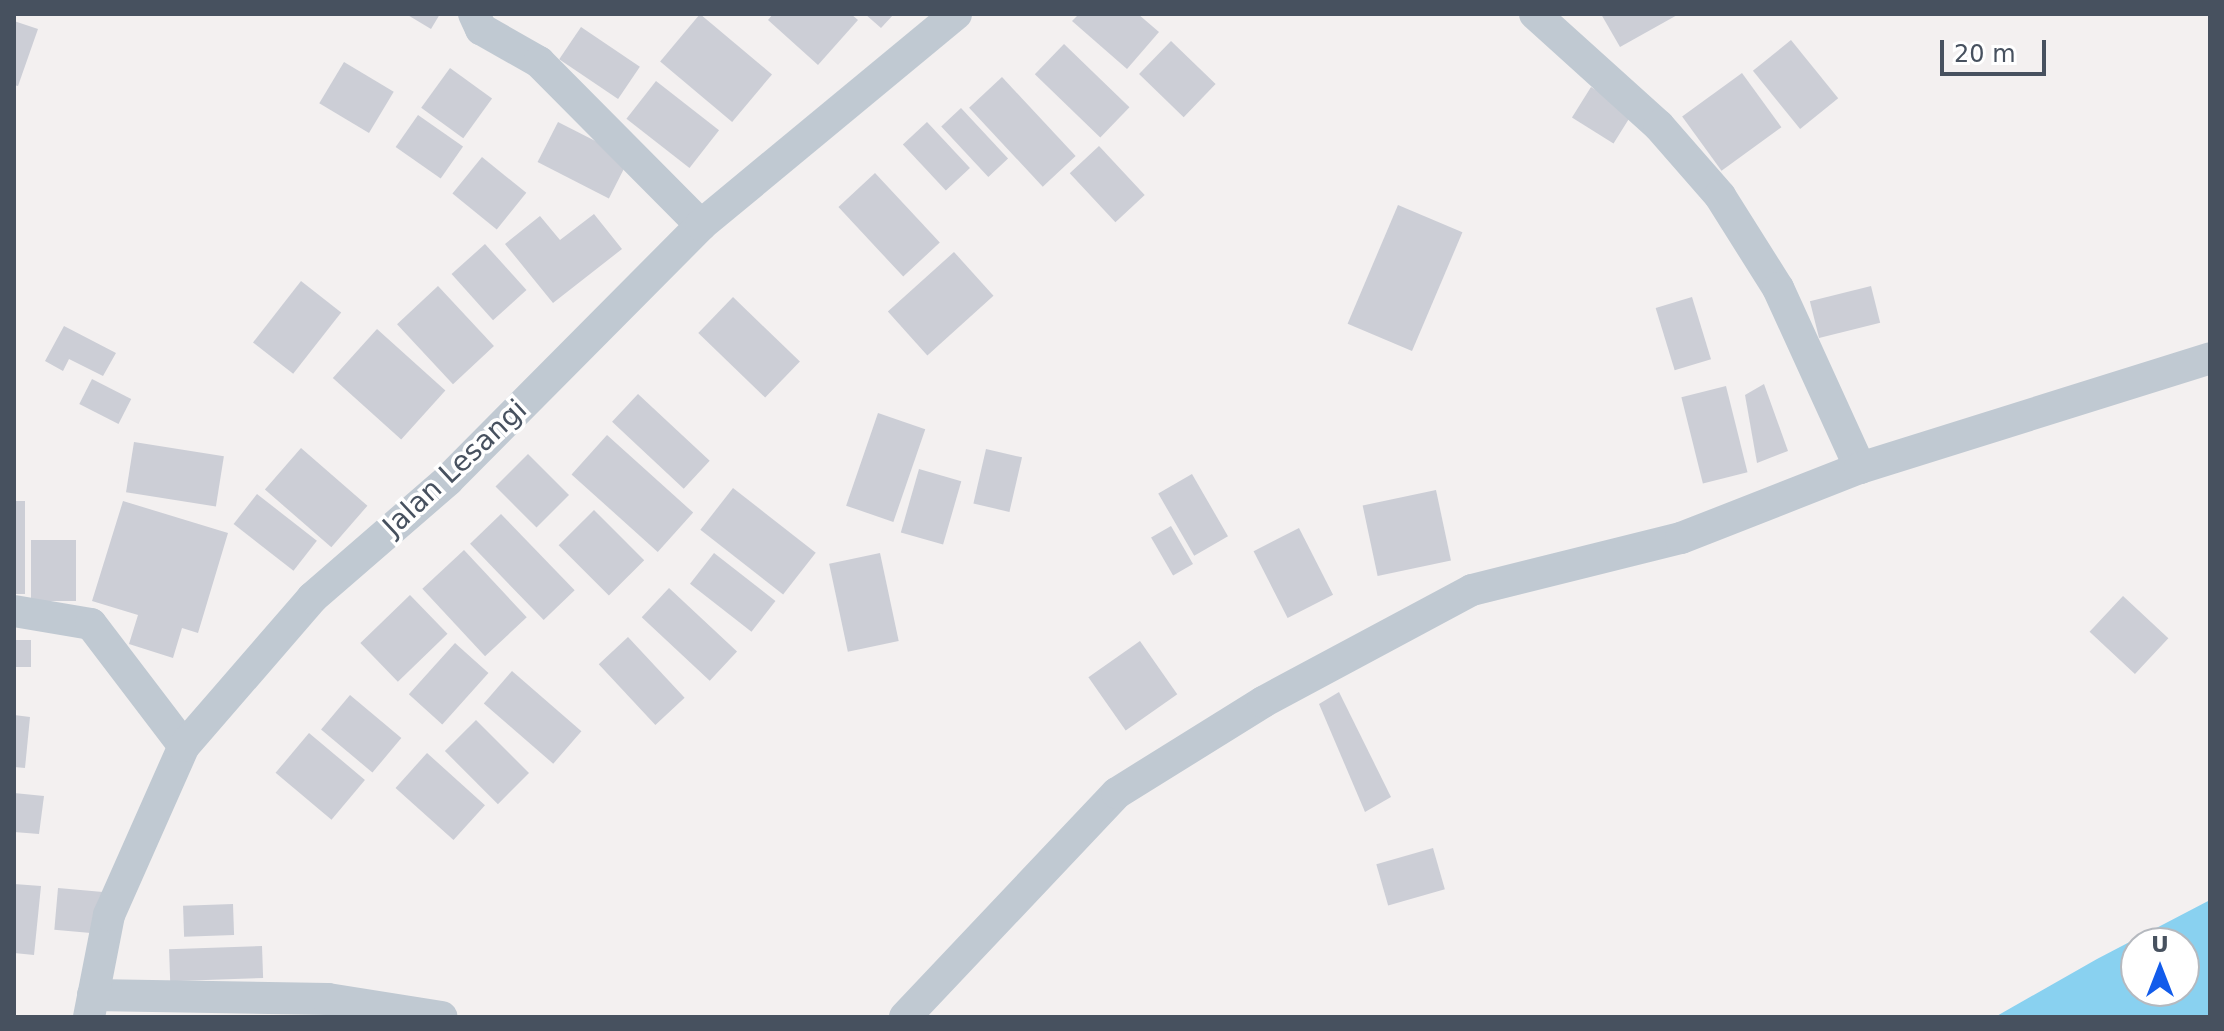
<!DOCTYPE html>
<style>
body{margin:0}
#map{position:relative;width:2224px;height:1031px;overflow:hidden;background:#f3f0f0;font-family:"DejaVu Sans",sans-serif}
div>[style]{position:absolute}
.water>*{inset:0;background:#89d1f0}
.building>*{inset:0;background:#ccced6;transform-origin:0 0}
.street>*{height:32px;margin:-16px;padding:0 16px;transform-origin:16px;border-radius:16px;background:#c0c9d2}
span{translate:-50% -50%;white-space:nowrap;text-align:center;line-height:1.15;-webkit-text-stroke:7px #fff;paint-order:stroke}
.street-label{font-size:28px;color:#47515f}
.frame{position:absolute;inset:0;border:16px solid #47515f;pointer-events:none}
.north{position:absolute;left:2120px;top:927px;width:80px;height:80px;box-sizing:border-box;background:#fff;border:2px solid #b5b9bf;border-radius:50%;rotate:0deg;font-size:22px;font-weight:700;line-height:32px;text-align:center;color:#47515f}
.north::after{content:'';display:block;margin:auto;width:28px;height:36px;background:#125ceb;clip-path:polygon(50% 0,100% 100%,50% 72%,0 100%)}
.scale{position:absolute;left:1940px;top:40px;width:106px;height:36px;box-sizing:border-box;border:4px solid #47515f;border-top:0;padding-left:10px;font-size:24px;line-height:28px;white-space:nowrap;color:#47515f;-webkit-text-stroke:6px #fff;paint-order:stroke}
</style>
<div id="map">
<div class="water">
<div style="clip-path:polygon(evenodd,2210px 900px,2210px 1017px,1995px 1017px,2097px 959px,2210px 900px,2136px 943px,2184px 943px,2184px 991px,2136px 991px,2136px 943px)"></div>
</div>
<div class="building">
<div style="clip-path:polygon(406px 14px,440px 14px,431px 29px)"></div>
<div style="left:700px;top:14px;width:94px;height:62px;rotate:40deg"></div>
<div style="clip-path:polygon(773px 14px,851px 14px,858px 20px,818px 65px,768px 20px)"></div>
<div style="clip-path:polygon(865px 14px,894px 14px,881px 28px)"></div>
<div style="clip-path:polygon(1079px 14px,1138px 14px,1159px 32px,1127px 69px,1072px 21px)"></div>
<div style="clip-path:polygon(1601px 14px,1679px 14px,1620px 47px)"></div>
<div style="clip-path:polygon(14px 21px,38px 29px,18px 86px,14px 85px)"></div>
<div style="left:581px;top:27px;width:71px;height:39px;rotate:34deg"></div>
<div style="left:1791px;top:40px;width:75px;height:49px;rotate:51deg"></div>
<div style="left:1171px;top:41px;width:62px;height:46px;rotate:44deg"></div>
<div style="left:1064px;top:44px;width:91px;height:42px;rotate:44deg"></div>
<div style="left:344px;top:62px;width:58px;height:48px;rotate:31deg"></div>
<div style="left:450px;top:68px;width:52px;height:49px;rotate:36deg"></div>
<div style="left:1742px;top:73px;width:67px;height:74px;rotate:54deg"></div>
<div style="left:1002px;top:77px;width:108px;height:45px;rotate:47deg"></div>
<div style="left:656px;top:81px;width:80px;height:48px;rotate:38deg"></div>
<div style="left:1591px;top:87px;width:49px;height:36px;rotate:32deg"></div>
<div style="left:961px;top:108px;width:69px;height:27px;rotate:47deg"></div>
<div style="left:418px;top:115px;width:55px;height:39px;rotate:35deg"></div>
<div style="left:558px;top:122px;width:80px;height:45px;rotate:27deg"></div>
<div style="left:927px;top:122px;width:63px;height:33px;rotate:47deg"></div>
<div style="left:1099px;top:146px;width:67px;height:40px;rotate:47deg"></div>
<div style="left:482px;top:157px;width:57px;height:47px;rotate:39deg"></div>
<div style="left:875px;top:173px;width:95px;height:50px;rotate:47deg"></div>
<div style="left:1398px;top:205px;width:70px;height:129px;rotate:23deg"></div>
<div style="clip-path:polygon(594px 214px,622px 249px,553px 303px,505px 244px,540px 216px,560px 240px)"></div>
<div style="left:485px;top:244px;width:62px;height:45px;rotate:48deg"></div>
<div style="left:954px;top:252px;width:59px;height:89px;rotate:48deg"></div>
<div style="left:301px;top:281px;width:51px;height:78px;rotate:38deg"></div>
<div style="left:438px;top:286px;width:82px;height:56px;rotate:47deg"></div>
<div style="left:1871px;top:286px;width:38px;height:63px;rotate:76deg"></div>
<div style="left:733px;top:297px;width:93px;height:50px;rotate:44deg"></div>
<div style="left:1692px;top:297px;width:65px;height:38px;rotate:73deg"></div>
<div style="clip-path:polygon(64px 326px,116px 353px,103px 376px,69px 359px,63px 371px,45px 361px)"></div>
<div style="left:377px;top:329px;width:92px;height:66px;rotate:42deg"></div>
<div style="left:92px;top:379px;width:44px;height:28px;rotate:27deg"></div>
<div style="clip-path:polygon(1764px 384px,1788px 451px,1757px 463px,1745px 395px)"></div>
<div style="left:1726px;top:386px;width:89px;height:46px;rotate:76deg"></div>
<div style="left:638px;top:394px;width:98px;height:38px;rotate:43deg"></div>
<div style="left:878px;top:413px;width:50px;height:98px;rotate:19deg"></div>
<div style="left:607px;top:435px;width:116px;height:53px;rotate:42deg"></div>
<div style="left:134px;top:442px;width:91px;height:51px;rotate:9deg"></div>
<div style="left:301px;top:448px;width:88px;height:55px;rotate:41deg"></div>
<div style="left:986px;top:449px;width:37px;height:56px;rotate:13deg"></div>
<div style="left:528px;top:454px;width:58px;height:46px;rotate:45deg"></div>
<div style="left:919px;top:469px;width:44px;height:66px;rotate:16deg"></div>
<div style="left:1192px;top:474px;width:72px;height:39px;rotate:60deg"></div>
<div style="left:733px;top:488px;width:105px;height:53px;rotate:38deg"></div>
<div style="left:1436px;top:490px;width:72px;height:75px;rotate:78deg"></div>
<div style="left:257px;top:494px;width:76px;height:38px;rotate:38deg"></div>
<div style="left:14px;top:501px;width:11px;height:93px"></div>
<div style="clip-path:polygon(123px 501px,228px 533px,198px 633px,182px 628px,173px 658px,129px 644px,138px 615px,92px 601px)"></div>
<div style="left:594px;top:510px;width:71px;height:50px;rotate:45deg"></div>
<div style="left:501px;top:514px;width:106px;height:43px;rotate:46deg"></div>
<div style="left:1171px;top:526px;width:44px;height:23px;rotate:60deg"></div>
<div style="left:1299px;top:528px;width:75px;height:51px;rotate:63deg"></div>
<div style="left:31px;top:540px;width:45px;height:61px"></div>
<div style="left:464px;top:550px;width:92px;height:57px;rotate:47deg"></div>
<div style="left:714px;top:553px;width:78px;height:39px;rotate:38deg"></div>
<div style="left:880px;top:553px;width:90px;height:52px;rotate:78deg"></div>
<div style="left:669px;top:588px;width:93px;height:40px;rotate:43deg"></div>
<div style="left:410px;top:595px;width:54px;height:69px;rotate:46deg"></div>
<div style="left:2123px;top:596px;width:62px;height:49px;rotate:43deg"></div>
<div style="left:628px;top:637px;width:83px;height:40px;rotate:47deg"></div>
<div style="left:14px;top:640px;width:17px;height:27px"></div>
<div style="left:1140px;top:641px;width:65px;height:63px;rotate:55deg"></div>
<div style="left:455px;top:643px;width:45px;height:69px;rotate:42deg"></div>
<div style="left:512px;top:671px;width:92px;height:43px;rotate:41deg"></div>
<div style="clip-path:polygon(1339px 692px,1391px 797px,1365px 812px,1319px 704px)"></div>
<div style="left:350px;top:695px;width:67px;height:45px;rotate:40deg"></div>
<div style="clip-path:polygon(14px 715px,30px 717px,25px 768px,14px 767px)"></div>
<div style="left:476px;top:720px;width:75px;height:44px;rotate:45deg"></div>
<div style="left:309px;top:733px;width:73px;height:52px;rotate:40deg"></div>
<div style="left:427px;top:753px;width:78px;height:47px;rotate:42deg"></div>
<div style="clip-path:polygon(14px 793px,44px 796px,39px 834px,14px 832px)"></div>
<div style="left:1433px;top:848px;width:43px;height:59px;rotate:74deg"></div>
<div style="clip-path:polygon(14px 884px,41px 886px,34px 955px,14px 953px)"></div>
<div style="left:58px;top:888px;width:45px;height:42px;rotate:5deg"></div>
<div style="left:233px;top:904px;width:31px;height:50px;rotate:88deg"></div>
<div style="left:262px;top:946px;width:32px;height:93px;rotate:88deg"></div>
</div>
<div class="street">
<div style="left:474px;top:14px;width:17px;rotate:65deg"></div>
<div style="left:481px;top:29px;width:67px;rotate:29.6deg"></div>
<div style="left:539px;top:62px;width:230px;rotate:45.2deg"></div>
<div style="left:1535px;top:14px;width:167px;rotate:42.1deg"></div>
<div style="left:1659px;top:126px;width:93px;rotate:48.9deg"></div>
<div style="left:1720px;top:196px;width:109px;rotate:57.8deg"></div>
<div style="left:1778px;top:288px;width:198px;rotate:65.5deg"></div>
<div style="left:14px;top:611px;width:78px;rotate:9.6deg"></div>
<div style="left:91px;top:624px;width:153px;rotate:52.7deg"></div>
<div style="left:93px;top:995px;width:235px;rotate:1deg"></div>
<div style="left:328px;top:999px;width:115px;rotate:9deg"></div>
<div style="left:89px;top:1017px;width:104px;rotate:-78.9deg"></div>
<div style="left:109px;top:915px;width:185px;rotate:-66.1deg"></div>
<div style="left:184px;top:746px;width:196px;rotate:-49.1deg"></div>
<div style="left:312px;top:598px;width:180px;rotate:-40.9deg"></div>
<div style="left:448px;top:480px;width:359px;rotate:-45.2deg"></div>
<div style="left:701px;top:225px;width:331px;rotate:-39.6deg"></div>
<div style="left:905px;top:1017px;width:308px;rotate:-46.6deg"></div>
<div style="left:1117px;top:793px;width:172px;rotate:-31.9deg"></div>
<div style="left:1263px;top:702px;width:237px;rotate:-28.2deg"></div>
<div style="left:1472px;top:590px;width:215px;rotate:-14deg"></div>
<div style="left:1681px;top:538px;width:192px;rotate:-21.4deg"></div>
<div style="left:1860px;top:468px;width:367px;rotate:-17.4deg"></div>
</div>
<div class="street-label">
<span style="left:455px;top:468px;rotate:-43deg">Jalan Lesangi</span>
</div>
<div class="frame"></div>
<div class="north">U</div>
<div class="scale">20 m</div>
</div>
